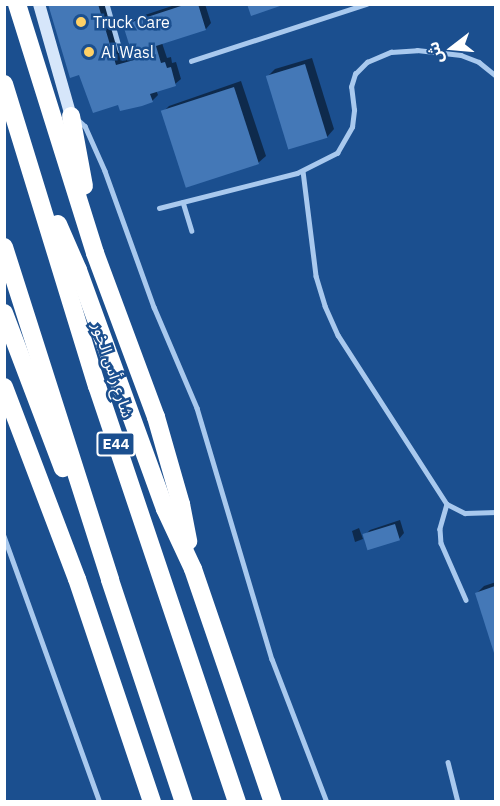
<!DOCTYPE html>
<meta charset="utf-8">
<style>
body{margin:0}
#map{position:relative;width:500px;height:806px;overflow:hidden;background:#1b4f8f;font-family:"IBM Plex Sans","Noto Sans Arabic",sans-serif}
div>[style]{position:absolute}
.shadow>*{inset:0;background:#0007}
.building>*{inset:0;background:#4478b7;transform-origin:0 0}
.lane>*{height:4.5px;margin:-2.25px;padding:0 2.25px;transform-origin:2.25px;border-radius:2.25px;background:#a9c9ee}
.secondary>*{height:12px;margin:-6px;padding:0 6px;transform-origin:6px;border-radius:6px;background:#d6e6fa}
.highway>*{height:18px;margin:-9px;padding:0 9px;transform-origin:9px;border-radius:9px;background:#fff}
.dots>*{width:16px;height:16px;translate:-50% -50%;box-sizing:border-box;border:3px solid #1b4f8f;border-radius:50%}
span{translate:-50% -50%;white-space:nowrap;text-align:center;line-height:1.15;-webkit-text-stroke:5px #1b4f8f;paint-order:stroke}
.shield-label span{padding:2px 4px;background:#1b4f8f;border:2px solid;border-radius:4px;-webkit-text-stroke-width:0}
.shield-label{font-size:15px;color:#fff;font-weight:700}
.poi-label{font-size:16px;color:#fff}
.left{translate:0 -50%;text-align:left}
.street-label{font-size:16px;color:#fff}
.frame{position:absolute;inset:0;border:6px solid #fff;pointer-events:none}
.north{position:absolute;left:422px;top:18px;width:60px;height:60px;-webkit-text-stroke:4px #1b4f8f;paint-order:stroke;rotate:254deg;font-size:16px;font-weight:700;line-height:24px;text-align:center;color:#fff}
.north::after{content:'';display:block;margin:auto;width:21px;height:27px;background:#fff;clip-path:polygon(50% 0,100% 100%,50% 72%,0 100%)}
</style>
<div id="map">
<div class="shadow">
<div style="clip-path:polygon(50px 4px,105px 4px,122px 61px,135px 57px,125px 26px,130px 20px,178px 4px,205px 4px,211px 23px,206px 29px,162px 43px,167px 58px,171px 57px,172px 63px,176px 62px,181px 79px,175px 84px,156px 90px,158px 95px,152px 101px,119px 103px,80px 73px)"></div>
<div style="clip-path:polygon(312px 58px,334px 129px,327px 137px,268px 76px,275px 69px)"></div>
<div style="clip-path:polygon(241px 81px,266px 156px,258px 163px,162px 113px,169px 106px)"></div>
<div style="clip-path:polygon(400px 520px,404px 533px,399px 539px,365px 535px,370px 530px)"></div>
<div style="clip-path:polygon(359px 528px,363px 539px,355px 542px,352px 531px)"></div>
<div style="clip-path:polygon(496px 582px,496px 649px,494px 650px,477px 593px,484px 586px)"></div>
</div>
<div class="building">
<div style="clip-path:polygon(48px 4px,98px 4px,116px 65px,134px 60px,123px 25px,187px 4px,198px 4px,206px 30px,156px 46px,161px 63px,165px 62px,167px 68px,171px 67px,176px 86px,150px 94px,153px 102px,142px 106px,120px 111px,118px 105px,93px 113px,79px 75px,70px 78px)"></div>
<div style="clip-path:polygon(247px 4px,279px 4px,280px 6px,251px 16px)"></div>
<div style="left:305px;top:64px;width:77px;height:41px;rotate:73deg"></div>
<div style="left:234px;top:87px;width:81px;height:77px;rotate:72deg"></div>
<div style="left:395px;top:524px;width:17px;height:34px;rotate:73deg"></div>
<div style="clip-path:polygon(495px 586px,495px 653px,494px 653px,475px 593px)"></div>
</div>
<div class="lane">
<div style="left:107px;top:4px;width:48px;rotate:74.2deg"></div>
<div style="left:191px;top:61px;width:184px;rotate:-18deg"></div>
<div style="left:76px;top:118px;width:12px;rotate:42deg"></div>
<div style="left:85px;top:126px;width:49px;rotate:66deg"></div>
<div style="left:105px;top:171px;width:145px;rotate:70.2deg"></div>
<div style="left:154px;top:307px;width:110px;rotate:66.9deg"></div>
<div style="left:197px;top:408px;width:262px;rotate:73.4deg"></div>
<div style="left:272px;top:659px;width:153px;rotate:69deg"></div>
<div style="left:303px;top:171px;width:106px;rotate:82.9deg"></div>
<div style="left:316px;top:276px;width:31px;rotate:73deg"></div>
<div style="left:325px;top:306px;width:32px;rotate:66deg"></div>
<div style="left:338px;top:335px;width:201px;rotate:57.2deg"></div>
<div style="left:447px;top:504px;width:20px;rotate:27deg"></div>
<div style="left:465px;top:513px;width:31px;rotate:-2deg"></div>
<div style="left:183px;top:202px;width:30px;rotate:73deg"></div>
<div style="left:159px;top:208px;width:142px;rotate:-14.2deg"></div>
<div style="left:297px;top:173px;width:45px;rotate:-26.6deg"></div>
<div style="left:337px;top:153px;width:30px;rotate:-60deg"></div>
<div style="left:352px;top:127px;width:17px;rotate:-83deg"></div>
<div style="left:354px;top:110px;width:23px;rotate:-97deg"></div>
<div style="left:351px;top:87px;width:14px;rotate:-73deg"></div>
<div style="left:355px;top:74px;width:17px;rotate:-45deg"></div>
<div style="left:367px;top:62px;width:26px;rotate:-23deg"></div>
<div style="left:391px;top:52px;width:26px;rotate:-4deg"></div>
<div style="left:417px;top:50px;width:44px;rotate:6.5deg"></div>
<div style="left:461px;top:55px;width:19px;rotate:21deg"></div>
<div style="left:479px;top:62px;width:22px;rotate:39deg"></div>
<div style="left:447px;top:504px;width:26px;rotate:106deg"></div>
<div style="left:440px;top:529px;width:14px;rotate:86deg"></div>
<div style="left:441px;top:543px;width:62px;rotate:66.3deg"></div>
<div style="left:4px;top:536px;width:283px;rotate:70.2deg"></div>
<div style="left:448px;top:762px;width:41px;rotate:76deg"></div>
</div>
<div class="secondary">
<div style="left:39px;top:4px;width:116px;rotate:74.1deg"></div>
</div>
<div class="highway">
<div style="left:17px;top:4px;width:261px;rotate:72.6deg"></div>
<div style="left:95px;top:253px;width:175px;rotate:69.6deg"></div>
<div style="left:156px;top:417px;width:91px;rotate:74deg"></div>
<div style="left:181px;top:504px;width:38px;rotate:79deg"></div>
<div style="left:4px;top:84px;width:316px;rotate:72.9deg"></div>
<div style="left:97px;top:386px;width:439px;rotate:71.4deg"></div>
<div style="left:71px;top:116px;width:71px;rotate:79.5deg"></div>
<div style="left:58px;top:224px;width:50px;rotate:66.5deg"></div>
<div style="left:78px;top:270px;width:254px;rotate:70deg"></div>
<div style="left:165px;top:509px;width:66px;rotate:65deg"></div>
<div style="left:193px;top:569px;width:246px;rotate:71.1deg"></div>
<div style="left:4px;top:247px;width:349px;rotate:72.3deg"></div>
<div style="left:110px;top:580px;width:234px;rotate:71.6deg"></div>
<div style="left:4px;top:313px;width:166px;rotate:69.2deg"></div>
<div style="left:4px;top:387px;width:205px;rotate:69.2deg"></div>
<div style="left:77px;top:579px;width:235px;rotate:71.4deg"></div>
</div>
<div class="dots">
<div style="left:81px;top:22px;background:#ffd166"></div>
<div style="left:89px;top:52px;background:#ffd166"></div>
</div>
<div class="shield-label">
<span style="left:116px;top:444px">E44</span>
</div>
<div class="poi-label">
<span class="left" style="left:93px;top:22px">Truck Care</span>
<span class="left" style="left:101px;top:52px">Al Wasl</span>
</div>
<div class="street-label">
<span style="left:113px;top:370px;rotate:72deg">شارع رأس الخور</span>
</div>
<div class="frame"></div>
<div class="north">ش</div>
</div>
